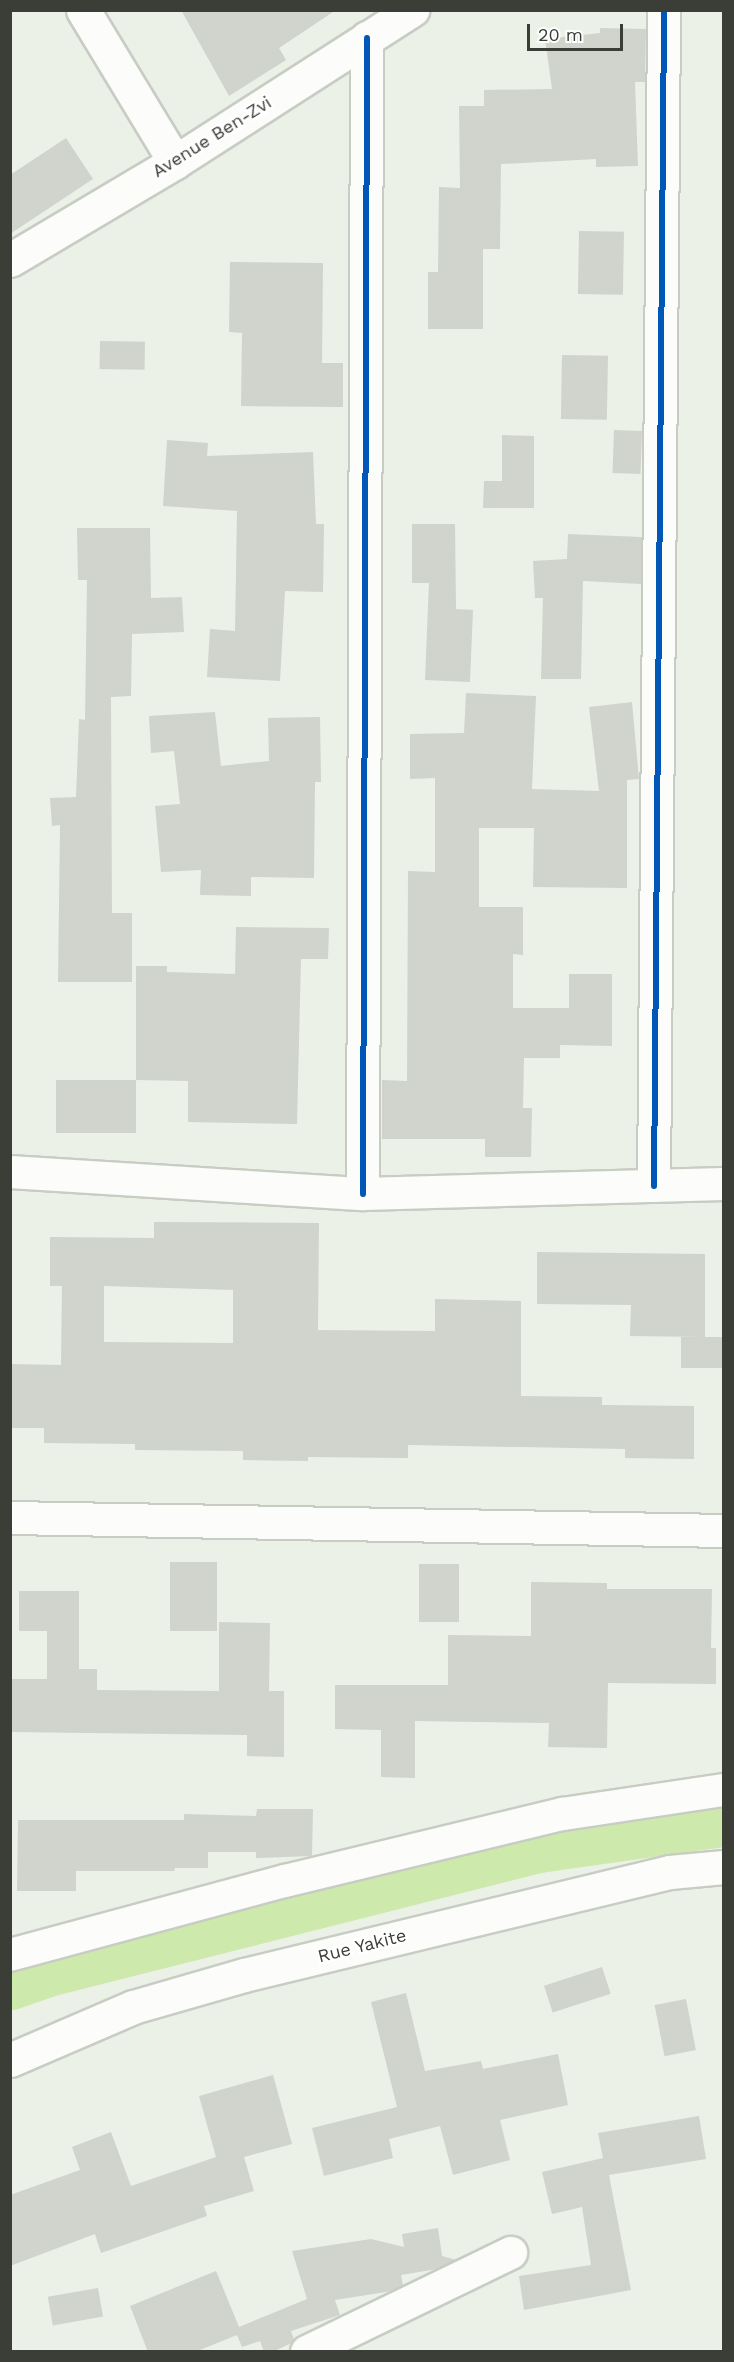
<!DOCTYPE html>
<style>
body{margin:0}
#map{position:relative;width:734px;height:2362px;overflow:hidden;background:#ebf1e6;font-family:"Work Sans",sans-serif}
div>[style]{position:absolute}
.river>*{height:58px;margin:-29px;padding:0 29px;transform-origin:29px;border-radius:29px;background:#cee9ac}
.building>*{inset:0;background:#d0d4cc;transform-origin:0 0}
.roads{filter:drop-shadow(2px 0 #c8cdc4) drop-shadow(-2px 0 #c8cdc4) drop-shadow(0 2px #c8cdc4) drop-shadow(0 -2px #c8cdc4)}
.minor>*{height:32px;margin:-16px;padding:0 16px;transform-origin:16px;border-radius:16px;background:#fcfdfb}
.tertiary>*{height:33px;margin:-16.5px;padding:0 16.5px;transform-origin:16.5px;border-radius:16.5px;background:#fcfdfb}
.secondary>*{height:33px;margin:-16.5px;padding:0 16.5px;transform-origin:16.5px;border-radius:16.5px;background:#fcfdfb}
.cycleway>*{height:6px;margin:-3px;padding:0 3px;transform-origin:3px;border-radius:3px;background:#0057b8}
span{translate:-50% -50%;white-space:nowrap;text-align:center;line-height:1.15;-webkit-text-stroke:5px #fff;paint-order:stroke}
.street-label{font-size:18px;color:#3a3e36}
.frame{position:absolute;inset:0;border:12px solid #3a3e36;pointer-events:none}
.scale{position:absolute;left:527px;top:24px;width:96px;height:27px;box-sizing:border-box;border:3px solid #3a3e36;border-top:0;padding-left:8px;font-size:18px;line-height:21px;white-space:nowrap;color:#3a3e36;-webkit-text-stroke:4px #fff;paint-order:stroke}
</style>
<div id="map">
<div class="river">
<div style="left:10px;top:1981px;width:36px;rotate:-19deg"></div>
<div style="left:44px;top:1969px;width:510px;rotate:-14.2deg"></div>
<div style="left:538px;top:1844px;width:188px;rotate:-8deg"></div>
</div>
<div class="building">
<div style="clip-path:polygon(181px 10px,336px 10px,279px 48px,286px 60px,229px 96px)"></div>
<div style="clip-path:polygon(600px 28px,646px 29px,645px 82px,635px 82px,638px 166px,596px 167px,596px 159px,501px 164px,500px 249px,483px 249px,483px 329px,428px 329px,428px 272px,438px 272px,439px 187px,460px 188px,459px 106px,484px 106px,484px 90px,552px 89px,545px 39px,600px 33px)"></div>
<div style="clip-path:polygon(66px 138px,93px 179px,10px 234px,10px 175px)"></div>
<div style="left:579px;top:231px;width:45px;height:63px;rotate:1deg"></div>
<div style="clip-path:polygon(230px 262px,323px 263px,322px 363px,343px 363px,343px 407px,241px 406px,242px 333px,229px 332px)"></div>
<div style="left:100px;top:341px;width:45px;height:28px;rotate:1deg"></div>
<div style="left:562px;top:355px;width:46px;height:64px;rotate:1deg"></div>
<div style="left:614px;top:430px;width:28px;height:43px;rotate:2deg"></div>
<div style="clip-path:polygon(502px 435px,534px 436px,534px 508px,483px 508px,484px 481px,502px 481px)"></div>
<div style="clip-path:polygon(167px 440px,208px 443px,207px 456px,313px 452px,316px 524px,324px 524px,323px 592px,285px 591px,280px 681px,207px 677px,210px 629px,235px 631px,237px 511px,163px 506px)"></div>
<div style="clip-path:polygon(412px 524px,455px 524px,456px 609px,473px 610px,470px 682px,425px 680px,429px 583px,412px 583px)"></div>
<div style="clip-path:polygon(77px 528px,150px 528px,151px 598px,182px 597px,184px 632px,132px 634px,131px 696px,111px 697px,112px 913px,132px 913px,132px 982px,58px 982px,60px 825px,52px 826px,50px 798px,76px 797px,79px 719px,85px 720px,87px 580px,78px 580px)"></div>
<div style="clip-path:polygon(568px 534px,642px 537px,641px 584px,583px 581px,581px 679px,541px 679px,543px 598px,535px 598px,533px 561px,567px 559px)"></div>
<div style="clip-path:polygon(466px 693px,536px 696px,532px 789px,599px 791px,589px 707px,632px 702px,639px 779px,627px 780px,627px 888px,533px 887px,534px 828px,479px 828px,479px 907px,523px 907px,523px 955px,513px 954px,513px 1008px,569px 1008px,569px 974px,612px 974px,612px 1046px,560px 1045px,560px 1058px,524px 1058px,523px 1108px,532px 1108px,531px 1157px,485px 1157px,485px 1139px,382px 1139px,382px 1080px,407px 1081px,408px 871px,435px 872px,435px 778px,410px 779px,410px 734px,464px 733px)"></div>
<div style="clip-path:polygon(215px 712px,221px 766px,269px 761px,268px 718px,320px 717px,321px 782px,315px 782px,314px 878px,251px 877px,251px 896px,200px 895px,201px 870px,161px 872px,155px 806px,180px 804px,174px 751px,151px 753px,149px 716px)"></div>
<div style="clip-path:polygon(236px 927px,329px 928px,328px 959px,301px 959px,297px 1124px,188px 1122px,188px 1081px,136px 1080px,136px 966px,167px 966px,167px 972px,235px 974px)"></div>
<div style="left:56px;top:1080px;width:80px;height:53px"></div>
<div style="clip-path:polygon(evenodd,154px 1222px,319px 1223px,318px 1330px,435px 1331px,435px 1299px,521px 1301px,521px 1396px,602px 1397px,602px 1405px,694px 1406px,694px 1459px,625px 1458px,625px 1449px,408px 1445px,408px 1458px,308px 1457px,308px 1461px,243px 1460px,243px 1451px,135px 1450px,135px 1444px,44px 1443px,44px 1428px,10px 1428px,10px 1364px,61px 1365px,62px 1286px,50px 1286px,50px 1237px,154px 1238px,154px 1222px,104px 1286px,233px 1290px,233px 1343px,104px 1342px,104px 1286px)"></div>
<div style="clip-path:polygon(537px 1252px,705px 1254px,705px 1337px,630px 1336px,631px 1305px,537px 1304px)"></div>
<div style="left:681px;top:1337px;width:42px;height:31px"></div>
<div style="left:170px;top:1562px;width:47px;height:69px"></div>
<div style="left:419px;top:1564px;width:40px;height:58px"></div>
<div style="clip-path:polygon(531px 1582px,607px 1583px,607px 1589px,712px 1589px,711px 1648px,716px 1648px,716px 1684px,608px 1683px,607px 1748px,548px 1747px,549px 1723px,415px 1721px,415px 1778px,381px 1777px,381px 1730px,335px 1729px,335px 1685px,448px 1685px,448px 1635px,531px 1636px)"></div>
<div style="clip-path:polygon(19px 1591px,79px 1591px,79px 1669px,97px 1669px,97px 1690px,219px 1691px,219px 1622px,270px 1623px,269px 1691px,284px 1691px,284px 1757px,247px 1756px,247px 1735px,10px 1732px,10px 1679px,47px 1679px,47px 1631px,19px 1631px)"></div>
<div style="clip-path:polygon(257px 1809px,313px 1809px,312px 1856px,256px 1858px,256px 1852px,208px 1852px,208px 1868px,175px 1868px,174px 1871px,76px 1871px,76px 1891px,17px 1891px,18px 1820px,184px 1820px,184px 1814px,256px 1816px)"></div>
<div style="left:602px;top:1967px;width:28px;height:61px;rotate:72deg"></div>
<div style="clip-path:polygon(406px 1993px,425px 2071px,481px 2061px,483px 2069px,558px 2054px,568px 2105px,500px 2120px,510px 2160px,453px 2175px,440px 2126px,389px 2139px,393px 2158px,324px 2176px,312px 2128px,397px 2107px,371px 2002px)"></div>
<div style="left:686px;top:1999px;width:52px;height:32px;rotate:79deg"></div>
<div style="clip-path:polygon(273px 2075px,292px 2144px,244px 2157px,254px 2191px,204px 2206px,207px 2216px,101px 2253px,95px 2234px,10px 2266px,10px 2195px,80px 2170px,72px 2147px,111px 2132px,131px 2186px,216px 2157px,199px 2096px)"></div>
<div style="clip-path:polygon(699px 2116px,706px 2159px,609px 2175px,631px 2290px,524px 2310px,519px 2276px,591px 2265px,582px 2207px,552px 2214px,542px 2172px,603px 2158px,598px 2133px)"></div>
<div style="clip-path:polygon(438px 2228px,442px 2256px,456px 2260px,437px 2269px,401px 2275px,403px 2286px,392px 2291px,335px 2300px,340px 2315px,291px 2331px,294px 2340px,292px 2343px,272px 2352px,264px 2352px,260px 2341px,242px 2347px,237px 2335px,195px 2352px,148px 2352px,130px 2306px,216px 2271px,239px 2327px,307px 2299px,292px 2251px,371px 2239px,404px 2247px,402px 2234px)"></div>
<div style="left:98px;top:2288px;width:29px;height:51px;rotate:80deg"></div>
</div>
<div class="roads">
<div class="minor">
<div style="left:10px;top:1172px;width:354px;rotate:3.6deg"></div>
<div style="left:363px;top:1194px;width:361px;rotate:-1.6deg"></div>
<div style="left:654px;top:1186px;width:1176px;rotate:-89.51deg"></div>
<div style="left:363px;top:1194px;width:1156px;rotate:-89.8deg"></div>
<div style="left:10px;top:1518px;width:714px;rotate:1.04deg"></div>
<div style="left:10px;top:1955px;width:285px;rotate:-15.1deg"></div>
<div style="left:285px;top:1881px;width:286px;rotate:-13.6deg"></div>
<div style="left:563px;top:1814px;width:163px;rotate:-8.5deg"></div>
<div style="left:307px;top:2352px;width:227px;rotate:-25.9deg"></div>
</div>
<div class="tertiary">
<div style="left:83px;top:10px;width:178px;rotate:58.8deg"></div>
<div style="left:10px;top:260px;width:192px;rotate:-30.7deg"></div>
<div style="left:175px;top:162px;width:282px;rotate:-32.7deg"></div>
</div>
<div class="secondary">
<div style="left:10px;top:2060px;width:134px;rotate:-23.3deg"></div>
<div style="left:133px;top:2007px;width:116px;rotate:-16.1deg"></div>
<div style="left:244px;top:1975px;width:438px;rotate:-13.6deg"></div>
<div style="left:670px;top:1872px;width:54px;rotate:-5.3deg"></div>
</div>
</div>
<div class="cycleway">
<div style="left:654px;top:1186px;width:1176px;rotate:-89.51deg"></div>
<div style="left:363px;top:1194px;width:1156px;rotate:-89.8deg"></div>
</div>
<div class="street-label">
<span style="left:212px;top:137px;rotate:-32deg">Avenue Ben-Zvi</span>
<span style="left:362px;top:1946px;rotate:-14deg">Rue Yakite</span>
</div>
<div class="frame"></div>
<div class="scale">20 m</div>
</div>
